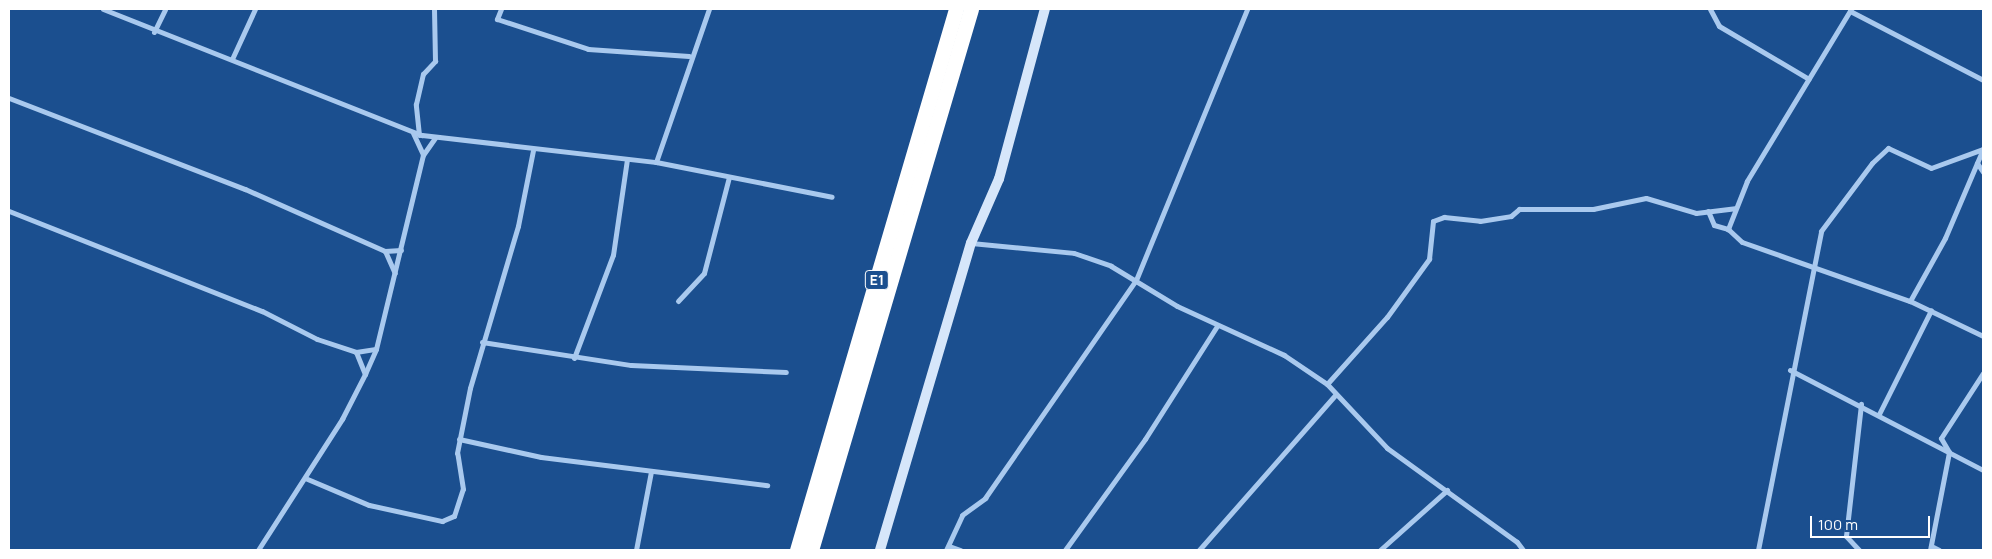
<!DOCTYPE html>
<style>
body{margin:0}
#map{position:relative;width:1992px;height:559px;overflow:hidden;background:#1b4f8f;font-family:Manrope,sans-serif}
div>[style]{position:absolute}
.street>*{height:5px;margin:-2.5px;padding:0 2.5px;transform-origin:2.5px;border-radius:2.5px;background:#a9c9ee}
.secondary>*{height:10px;margin:-5px;padding:0 5px;transform-origin:5px;border-radius:5px;background:#d6e6fa}
.highway>*{height:15px;margin:-7.5px;padding:0 7.5px;transform-origin:7.5px;border-radius:7.5px;background:#fff}
span{translate:-50% -50%;white-space:nowrap;text-align:center;line-height:1.15;-webkit-text-stroke:4px #1b4f8f;paint-order:stroke}
.shield-label span{padding:1px 4px;background:#1b4f8f;border:1px solid;border-radius:4px;-webkit-text-stroke-width:0}
.shield-label{font-size:14px;color:#fff;font-weight:700}
.frame{position:absolute;inset:0;border:10px solid #fff;pointer-events:none}
.scale{position:absolute;left:1810px;top:516px;width:120px;height:22px;box-sizing:border-box;border:2px solid #fff;border-top:0;padding-left:6px;font-size:15px;line-height:18px;white-space:nowrap;color:#fff;-webkit-text-stroke:4px #1b4f8f;paint-order:stroke}
</style>
<div id="map">
<div class="street">
<div style="left:103px;top:9px;width:343px;rotate:21.6deg"></div>
<div style="left:422px;top:135px;width:236px;rotate:6.6deg"></div>
<div style="left:656px;top:162px;width:179px;rotate:11.2deg"></div>
<div style="left:501px;top:9px;width:11px;rotate:112deg"></div>
<div style="left:497px;top:19px;width:96px;rotate:18.2deg"></div>
<div style="left:588px;top:49px;width:101px;rotate:4deg"></div>
<div style="left:1710px;top:9px;width:19px;rotate:62deg"></div>
<div style="left:1719px;top:26px;width:104px;rotate:30.5deg"></div>
<div style="left:1851px;top:9px;width:201px;rotate:121.2deg"></div>
<div style="left:1747px;top:181px;width:52px;rotate:111.6deg"></div>
<div style="left:1728px;top:229px;width:19px;rotate:43deg"></div>
<div style="left:1742px;top:242px;width:178px;rotate:19.4deg"></div>
<div style="left:1910px;top:301px;width:81px;rotate:25.6deg"></div>
<div style="left:1850px;top:11px;width:150px;rotate:27.4deg"></div>
<div style="left:154px;top:32px;width:25px;rotate:-64deg"></div>
<div style="left:232px;top:59px;width:55px;rotate:-65.3deg"></div>
<div style="left:9px;top:98px;width:253px;rotate:21.1deg"></div>
<div style="left:245px;top:189px;width:153px;rotate:23.9deg"></div>
<div style="left:385px;top:251px;width:16px;rotate:-4deg"></div>
<div style="left:413px;top:133px;width:23px;rotate:65deg"></div>
<div style="left:419px;top:135px;width:31px;rotate:-96deg"></div>
<div style="left:416px;top:104px;width:31px;rotate:-77deg"></div>
<div style="left:423px;top:74px;width:18px;rotate:-47deg"></div>
<div style="left:435px;top:61px;width:52px;rotate:-91.1deg"></div>
<div style="left:656px;top:162px;width:162px;rotate:-70.9deg"></div>
<div style="left:1977px;top:163px;width:11px;rotate:56deg"></div>
<div style="left:9px;top:211px;width:272px;rotate:21.6deg"></div>
<div style="left:262px;top:311px;width:62px;rotate:27deg"></div>
<div style="left:317px;top:339px;width:41px;rotate:18.4deg"></div>
<div style="left:356px;top:352px;width:20px;rotate:-9deg"></div>
<div style="left:1708px;top:211px;width:15px;rotate:67deg"></div>
<div style="left:1714px;top:225px;width:15px;rotate:16deg"></div>
<div style="left:971px;top:243px;width:103px;rotate:5.5deg"></div>
<div style="left:1074px;top:253px;width:39px;rotate:19deg"></div>
<div style="left:1111px;top:266px;width:77px;rotate:31.2deg"></div>
<div style="left:1177px;top:306px;width:118px;rotate:24.6deg"></div>
<div style="left:1284px;top:355px;width:52px;rotate:34deg"></div>
<div style="left:1327px;top:384px;width:88px;rotate:46.8deg"></div>
<div style="left:1387px;top:448px;width:160px;rotate:35.9deg"></div>
<div style="left:1517px;top:542px;width:10px;rotate:53deg"></div>
<div style="left:385px;top:251px;width:24px;rotate:66deg"></div>
<div style="left:678px;top:301px;width:38px;rotate:-47deg"></div>
<div style="left:704px;top:273px;width:99px;rotate:-75.4deg"></div>
<div style="left:1910px;top:301px;width:72px;rotate:-60.9deg"></div>
<div style="left:1945px;top:238px;width:97px;rotate:-66.9deg"></div>
<div style="left:482px;top:342px;width:151px;rotate:8.8deg"></div>
<div style="left:631px;top:365px;width:155px;rotate:2.6deg"></div>
<div style="left:356px;top:352px;width:24px;rotate:68deg"></div>
<div style="left:574px;top:358px;width:110px;rotate:-69.3deg"></div>
<div style="left:613px;top:255px;width:97px;rotate:-81.7deg"></div>
<div style="left:1790px;top:370px;width:217px;rotate:27.4deg"></div>
<div style="left:1327px;top:384px;width:90px;rotate:-48.2deg"></div>
<div style="left:1387px;top:317px;width:72px;rotate:-54.1deg"></div>
<div style="left:1429px;top:259px;width:38px;rotate:-84deg"></div>
<div style="left:1433px;top:221px;width:12px;rotate:-20deg"></div>
<div style="left:1444px;top:217px;width:36px;rotate:6deg"></div>
<div style="left:1480px;top:221px;width:31px;rotate:-9deg"></div>
<div style="left:1511px;top:216px;width:11px;rotate:-41deg"></div>
<div style="left:1519px;top:209px;width:74px"></div>
<div style="left:1593px;top:209px;width:54px;rotate:-11.7deg"></div>
<div style="left:1646px;top:198px;width:52px;rotate:16.7deg"></div>
<div style="left:1696px;top:213px;width:39px;rotate:-7deg"></div>
<div style="left:1879px;top:414px;width:116px;rotate:-63.4deg"></div>
<div style="left:459px;top:439px;width:84px;rotate:12.4deg"></div>
<div style="left:541px;top:457px;width:228px;rotate:7.1deg"></div>
<div style="left:305px;top:478px;width:69px;rotate:22.9deg"></div>
<div style="left:369px;top:505px;width:75px;rotate:12.4deg"></div>
<div style="left:442px;top:521px;width:13px;rotate:-23deg"></div>
<div style="left:454px;top:516px;width:28px;rotate:-72deg"></div>
<div style="left:463px;top:489px;width:36px;rotate:-99deg"></div>
<div style="left:457px;top:453px;width:66px;rotate:-78.7deg"></div>
<div style="left:470px;top:388px;width:169px;rotate:-73.5deg"></div>
<div style="left:518px;top:226px;width:77px;rotate:-78.8deg"></div>
<div style="left:949px;top:546px;width:12px;rotate:20deg"></div>
<div style="left:1931px;top:546px;width:9px;rotate:27deg"></div>
<div style="left:258px;top:550px;width:156px;rotate:-57.3deg"></div>
<div style="left:342px;top:419px;width:51px;rotate:-62.9deg"></div>
<div style="left:365px;top:374px;width:27px;rotate:-66deg"></div>
<div style="left:376px;top:349px;width:200px;rotate:-76.4deg"></div>
<div style="left:423px;top:155px;width:21px;rotate:-55deg"></div>
<div style="left:636px;top:550px;width:80px;rotate:-79.2deg"></div>
<div style="left:946px;top:550px;width:38px;rotate:-65deg"></div>
<div style="left:962px;top:515px;width:29px;rotate:-36deg"></div>
<div style="left:985px;top:498px;width:265px;rotate:-55.3deg"></div>
<div style="left:1136px;top:280px;width:293px;rotate:-67.7deg"></div>
<div style="left:1065px;top:550px;width:137px;rotate:-54.2deg"></div>
<div style="left:1145px;top:439px;width:134px;rotate:-57.5deg"></div>
<div style="left:1199px;top:550px;width:206px;rotate:-48.7deg"></div>
<div style="left:1380px;top:550px;width:90px;rotate:-41.8deg"></div>
<div style="left:1758px;top:550px;width:325px;rotate:-78.8deg"></div>
<div style="left:1821px;top:231px;width:85px;rotate:-53.1deg"></div>
<div style="left:1872px;top:163px;width:22px;rotate:-43deg"></div>
<div style="left:1888px;top:148px;width:47px;rotate:24.9deg"></div>
<div style="left:1931px;top:168px;width:55px;rotate:-20.1deg"></div>
<div style="left:1859px;top:550px;width:19px;rotate:-133deg"></div>
<div style="left:1846px;top:536px;width:133px;rotate:-83.5deg"></div>
<div style="left:1930px;top:550px;width:100px;rotate:-79deg"></div>
<div style="left:1949px;top:452px;width:16px;rotate:-120deg"></div>
<div style="left:1941px;top:438px;width:77px;rotate:-57.1deg"></div>
</div>
<div class="secondary">
<div style="left:880px;top:550px;width:320px;rotate:-73.5deg"></div>
<div style="left:971px;top:243px;width:70px;rotate:-66.4deg"></div>
<div style="left:999px;top:179px;width:176px;rotate:-74.9deg"></div>
</div>
<div class="highway">
<div style="left:797px;top:550px;width:564px;rotate:-73.62deg"></div>
<div style="left:811px;top:550px;width:564px;rotate:-73.52deg"></div>
</div>
<div class="shield-label">
<span style="left:877px;top:280px">E1</span>
</div>
<div class="frame"></div>
<div class="scale">100 m</div>
</div>
